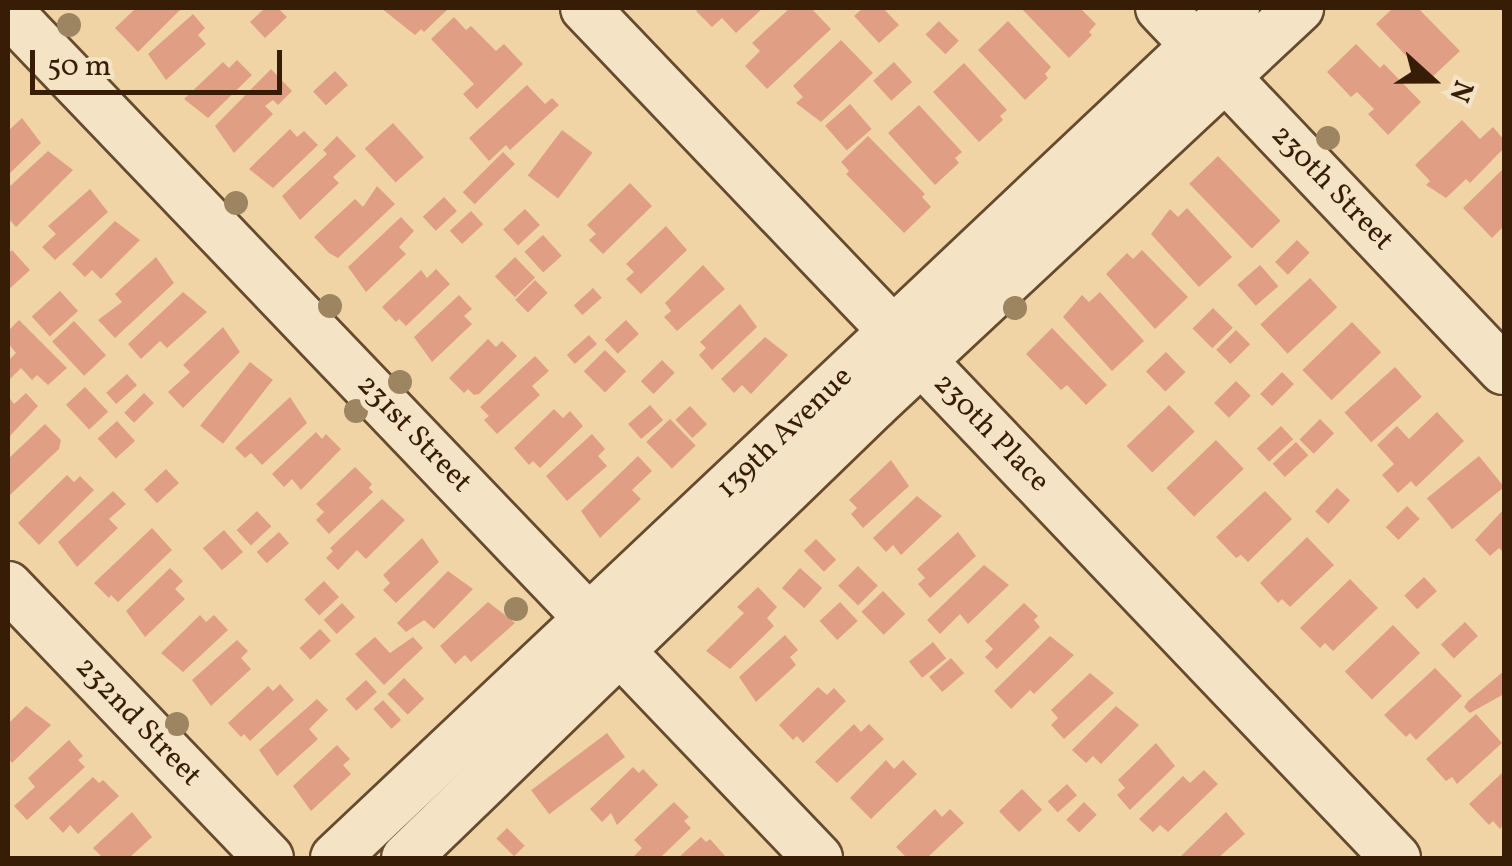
<!DOCTYPE html>
<style>
body{margin:0}
#map{position:relative;width:1512px;height:866px;overflow:hidden;background:#f0d4a6;font-family:Vollkorn,serif}
div>[style]{position:absolute}
.building>*{inset:0;background:#e09f85;transform-origin:0 0}
.roads{filter:drop-shadow(2px 0 #664b2e) drop-shadow(-2px 0 #664b2e) drop-shadow(0 2px #664b2e) drop-shadow(0 -2px #664b2e)}
.minor>*{height:48px;margin:-24px;padding:0 24px;transform-origin:24px;border-radius:24px;background:#f5e3c5}
.trees>*{width:24px;height:24px;margin:-12px;border-radius:50%;background:#9c8560}
span{translate:-50% -50%;white-space:nowrap;text-align:center;line-height:1.15;-webkit-text-stroke:10px #f5e3c5;paint-order:stroke}
.street-label{font-size:30px;color:#381d06}
.frame{position:absolute;inset:0;border:10px solid #381d06;pointer-events:none}
.north{position:absolute;left:1382px;top:30px;width:100px;height:100px;-webkit-text-stroke:8px #f5e3c5;paint-order:stroke;rotate:111deg;font-size:28px;font-weight:700;line-height:40px;text-align:center;color:#381d06}
.north::after{content:'';display:block;margin:auto;width:35px;height:45px;background:#381d06;clip-path:polygon(50% 0,100% 100%,50% 72%,0 100%)}
.scale{position:absolute;left:30px;top:50px;width:252px;height:45px;box-sizing:border-box;border:5px solid #381d06;border-top:0;padding-left:12px;font-size:30px;line-height:35px;white-space:nowrap;color:#381d06;-webkit-text-stroke:8px #f5e3c5;paint-order:stroke}
</style>
<div id="map">
<div class="building">
<div style="clip-path:polygon(136px 8px,182px 8px,138px 52px,115px 28px)"></div>
<div style="clip-path:polygon(265px 8px,278px 8px,287px 17px,265px 38px,250px 22px)"></div>
<div style="clip-path:polygon(381px 8px,449px 8px,424px 32px,421px 29px,415px 35px)"></div>
<div style="clip-path:polygon(700px 8px,763px 8px,736px 33px,722px 18px,712px 27px,696px 11px)"></div>
<div style="clip-path:polygon(790px 8px,811px 8px,831px 29px,767px 89px,745px 66px,760px 51px,752px 43px)"></div>
<div style="clip-path:polygon(863px 8px,883px 8px,899px 25px,879px 43px,854px 16px)"></div>
<div style="clip-path:polygon(1021px 8px,1080px 8px,1096px 24px,1089px 32px,1092px 35px,1069px 58px)"></div>
<div style="clip-path:polygon(1393px 8px,1418px 8px,1460px 51px,1429px 80px,1376px 24px)"></div>
<div style="clip-path:polygon(193px 14px,205px 28px,198px 35px,206px 44px,166px 80px,148px 54px)"></div>
<div style="clip-path:polygon(454px 17px,466px 30px,471px 26px,496px 51px,504px 44px,523px 64px,477px 109px,463px 94px,474px 84px,431px 39px)"></div>
<div style="left:939px;top:21px;width:28px;height:19px;rotate:45deg"></div>
<div style="clip-path:polygon(1008px 21px,1051px 67px,1045px 74px,1048px 78px,1025px 100px,978px 50px)"></div>
<div style="clip-path:polygon(841px 40px,873px 73px,821px 122px,796px 103px,803px 97px,793px 86px)"></div>
<div style="clip-path:polygon(1356px 44px,1380px 68px,1384px 64px,1421px 102px,1388px 135px,1368px 114px,1374px 109px,1357px 92px,1351px 97px,1327px 72px)"></div>
<div style="clip-path:polygon(237px 60px,252px 75px,208px 118px,184px 99px,223px 62px,229px 68px)"></div>
<div style="left:894px;top:62px;width:27px;height:28px;rotate:48deg"></div>
<div style="clip-path:polygon(964px 63px,1007px 110px,1000px 116px,1003px 120px,979px 142px,933px 92px)"></div>
<div style="clip-path:polygon(271px 69px,292px 91px,278px 105px,273px 100px,265px 106px,273px 114px,234px 153px,215px 126px)"></div>
<div style="left:335px;top:71px;width:19px;height:30px;rotate:47deg"></div>
<div style="clip-path:polygon(527px 85px,545px 104px,552px 98px,559px 105px,510px 150px,506px 145px,489px 161px,469px 138px)"></div>
<div style="left:850px;top:104px;width:33px;height:33px;rotate:49deg"></div>
<div style="clip-path:polygon(919px 105px,962px 152px,955px 158px,959px 163px,935px 185px,888px 133px)"></div>
<div style="clip-path:polygon(22px 118px,41px 143px,8px 175px,8px 131px)"></div>
<div style="clip-path:polygon(1462px 120px,1480px 139px,1493px 127px,1504px 140px,1504px 148px,1470px 183px,1466px 179px,1446px 198px,1426px 185px,1430px 181px,1415px 165px)"></div>
<div style="left:393px;top:123px;width:46px;height:38px;rotate:48deg"></div>
<div style="clip-path:polygon(290px 129px,297px 137px,304px 131px,318px 145px,273px 188px,249px 169px)"></div>
<div style="left:562px;top:130px;width:38px;height:57px;rotate:37deg"></div>
<div style="clip-path:polygon(337px 136px,356px 156px,333px 177px,339px 183px,300px 220px,282px 196px,327px 154px,323px 150px)"></div>
<div style="clip-path:polygon(868px 136px,925px 194px,922px 197px,931px 207px,904px 233px,846px 174px,849px 171px,841px 162px)"></div>
<div style="clip-path:polygon(48px 151px,73px 170px,16px 227px,8px 218px,8px 188px)"></div>
<div style="left:503px;top:152px;width:17px;height:57px;rotate:45deg"></div>
<div style="left:1218px;top:156px;width:90px;height:40px;rotate:46deg"></div>
<div style="clip-path:polygon(1504px 168px,1504px 226px,1492px 238px,1463px 208px)"></div>
<div style="clip-path:polygon(630px 183px,652px 206px,603px 254px,589px 240px,596px 234px,587px 225px)"></div>
<div style="clip-path:polygon(377px 186px,395px 204px,338px 258px,329px 253px,314px 237px,355px 199px,363px 207px)"></div>
<div style="clip-path:polygon(90px 189px,108px 212px,55px 260px,42px 247px,56px 234px,48px 226px)"></div>
<div style="left:444px;top:197px;width:19px;height:29px;rotate:47deg"></div>
<div style="clip-path:polygon(1187px 208px,1232px 257px,1199px 287px,1151px 234px,1170px 209px,1178px 217px)"></div>
<div style="left:525px;top:209px;width:22px;height:30px;rotate:47deg"></div>
<div style="left:471px;top:211px;width:18px;height:29px;rotate:47deg"></div>
<div style="clip-path:polygon(401px 217px,414px 231px,399px 247px,406px 254px,366px 292px,348px 267px)"></div>
<div style="clip-path:polygon(115px 221px,140px 240px,101px 279px,92px 270px,85px 277px,72px 264px)"></div>
<div style="clip-path:polygon(666px 226px,687px 250px,641px 294px,626px 279px,634px 272px,626px 264px)"></div>
<div style="left:543px;top:235px;width:28px;height:25px;rotate:48deg"></div>
<div style="left:1297px;top:240px;width:18px;height:31px;rotate:45deg"></div>
<div style="clip-path:polygon(12px 250px,30px 270px,8px 290px,8px 254px)"></div>
<div style="clip-path:polygon(1142px 250px,1188px 297px,1155px 329px,1106px 274px,1127px 253px,1133px 259px)"></div>
<div style="clip-path:polygon(156px 257px,174px 283px,115px 338px,98px 320px,122px 302px,115px 294px)"></div>
<div style="left:515px;top:257px;width:29px;height:28px;rotate:46deg"></div>
<div style="clip-path:polygon(703px 265px,725px 289px,677px 331px,664px 317px,671px 311px,665px 303px)"></div>
<div style="left:1260px;top:265px;width:28px;height:30px;rotate:49deg"></div>
<div style="clip-path:polygon(436px 269px,450px 284px,406px 326px,399px 319px,396px 322px,382px 307px,421px 270px,427px 278px)"></div>
<div style="left:1310px;top:278px;width:40px;height:68px;rotate:47deg"></div>
<div style="left:535px;top:280px;width:18px;height:28px;rotate:45deg"></div>
<div style="left:593px;top:288px;width:13px;height:26px;rotate:48deg"></div>
<div style="left:60px;top:291px;width:27px;height:38px;rotate:48deg"></div>
<div style="clip-path:polygon(183px 292px,207px 312px,167px 348px,160px 341px,141px 359px,128px 344px)"></div>
<div style="clip-path:polygon(1100px 292px,1144px 341px,1112px 371px,1063px 317px,1082px 295px,1089px 302px)"></div>
<div style="clip-path:polygon(459px 295px,472px 309px,464px 316px,472px 324px,432px 362px,414px 337px)"></div>
<div style="clip-path:polygon(740px 304px,757px 327px,712px 370px,699px 355px,706px 348px,700px 342px)"></div>
<div style="left:1213px;top:308px;width:28px;height:29px;rotate:45deg"></div>
<div style="clip-path:polygon(19px 320px,67px 368px,48px 385px,37px 375px,32px 380px,21px 368px,8px 381px,8px 361px,16px 353px,8px 343px,8px 331px)"></div>
<div style="left:626px;top:320px;width:19px;height:29px;rotate:47deg"></div>
<div style="left:74px;top:321px;width:47px;height:30px;rotate:47deg"></div>
<div style="left:1352px;top:322px;width:42px;height:69px;rotate:46deg"></div>
<div style="clip-path:polygon(223px 327px,240px 352px,183px 408px,168px 392px,190px 372px,183px 365px)"></div>
<div style="clip-path:polygon(1052px 328px,1107px 385px,1086px 405px,1067px 385px,1061px 390px,1026px 354px)"></div>
<div style="left:1236px;top:330px;width:20px;height:28px;rotate:45deg"></div>
<div style="left:589px;top:335px;width:12px;height:30px;rotate:48deg"></div>
<div style="clip-path:polygon(765px 337px,788px 355px,751px 394px,742px 385px,734px 393px,721px 379px)"></div>
<div style="clip-path:polygon(488px 339px,496px 347px,502px 341px,517px 356px,479px 394px,474px 395px,468px 389px,464px 393px,449px 378px)"></div>
<div style="left:605px;top:350px;width:30px;height:30px;rotate:45deg"></div>
<div style="left:1166px;top:352px;width:28px;height:28px;rotate:46deg"></div>
<div style="clip-path:polygon(535px 356px,549px 371px,532px 386px,540px 395px,497px 434px,484px 420px,489px 416px,480px 407px)"></div>
<div style="left:662px;top:360px;width:18px;height:30px;rotate:45deg"></div>
<div style="left:250px;top:362px;width:29px;height:81px;rotate:38deg"></div>
<div style="left:1395px;top:367px;width:40px;height:68px;rotate:48deg"></div>
<div style="left:1282px;top:372px;width:17px;height:31px;rotate:45deg"></div>
<div style="left:127px;top:374px;width:15px;height:28px;rotate:48deg"></div>
<div style="left:1236px;top:381px;width:21px;height:31px;rotate:45deg"></div>
<div style="left:85px;top:387px;width:34px;height:26px;rotate:47deg"></div>
<div style="clip-path:polygon(26px 393px,38px 406px,8px 438px,8px 396px,14px 404px)"></div>
<div style="left:144px;top:393px;width:14px;height:28px;rotate:45deg"></div>
<div style="clip-path:polygon(290px 397px,307px 423px,262px 465px,251px 453px,245px 458px,235px 448px)"></div>
<div style="left:650px;top:405px;width:20px;height:29px;rotate:49deg"></div>
<div style="left:1169px;top:405px;width:37px;height:59px;rotate:46deg"></div>
<div style="left:690px;top:406px;width:25px;height:20px;rotate:47deg"></div>
<div style="clip-path:polygon(554px 409px,563px 418px,570px 411px,583px 426px,540px 468px,533px 461px,529px 465px,514px 448px)"></div>
<div style="clip-path:polygon(1437px 412px,1464px 441px,1416px 487px,1411px 481px,1398px 493px,1382px 475px,1394px 464px,1377px 445px,1397px 426px,1409px 439px)"></div>
<div style="left:670px;top:419px;width:37px;height:33px;rotate:46deg"></div>
<div style="left:1320px;top:419px;width:20px;height:29px;rotate:45deg"></div>
<div style="left:117px;top:421px;width:27px;height:26px;rotate:48deg"></div>
<div style="clip-path:polygon(45px 424px,61px 440px,59px 449px,10px 495px,8px 459px)"></div>
<div style="left:1281px;top:426px;width:18px;height:33px;rotate:47deg"></div>
<div style="clip-path:polygon(316px 432px,322px 439px,326px 434px,341px 449px,301px 490px,292px 479px,284px 487px,272px 474px)"></div>
<div style="clip-path:polygon(592px 434px,605px 449px,598px 456px,607px 466px,567px 501px,546px 476px)"></div>
<div style="left:1216px;top:440px;width:40px;height:69px;rotate:46deg"></div>
<div style="left:1296px;top:442px;width:18px;height:32px;rotate:47deg"></div>
<div style="clip-path:polygon(638px 456px,652px 471px,632px 490px,641px 499px,600px 538px,581px 511px)"></div>
<div style="left:1479px;top:456px;width:40px;height:67px;rotate:51deg"></div>
<div style="clip-path:polygon(891px 460px,909px 486px,863px 528px,851px 514px,857px 508px,849px 500px)"></div>
<div style="clip-path:polygon(355px 467px,372px 484px,369px 488px,373px 492px,329px 534px,316px 520px,324px 512px,316px 504px)"></div>
<div style="left:166px;top:469px;width:19px;height:30px;rotate:47deg"></div>
<div style="clip-path:polygon(67px 475px,74px 482px,80px 476px,94px 490px,39px 545px,18px 523px)"></div>
<div style="left:1337px;top:488px;width:18px;height:32px;rotate:43deg"></div>
<div style="clip-path:polygon(113px 491px,126px 504px,109px 519px,118px 528px,77px 567px,58px 542px)"></div>
<div style="clip-path:polygon(1265px 491px,1292px 519px,1248px 562px,1241px 555px,1236px 558px,1216px 537px)"></div>
<div style="clip-path:polygon(917px 496px,942px 516px,901px 555px,893px 545px,886px 552px,873px 538px)"></div>
<div style="clip-path:polygon(382px 499px,405px 520px,366px 559px,357px 550px,338px 570px,326px 558px,333px 551px,330px 548px)"></div>
<div style="left:1407px;top:506px;width:18px;height:30px;rotate:45deg"></div>
<div style="clip-path:polygon(1504px 509px,1504px 553px,1499px 548px,1490px 556px,1475px 540px)"></div>
<div style="left:257px;top:511px;width:21px;height:28px;rotate:47deg"></div>
<div style="clip-path:polygon(152px 528px,172px 550px,118px 602px,111px 595px,109px 598px,94px 583px)"></div>
<div style="left:224px;top:530px;width:29px;height:28px;rotate:49deg"></div>
<div style="left:279px;top:532px;width:15px;height:30px;rotate:48deg"></div>
<div style="clip-path:polygon(958px 532px,976px 556px,930px 598px,918px 584px,925px 578px,917px 569px)"></div>
<div style="clip-path:polygon(1307px 537px,1334px 565px,1290px 607px,1282px 599px,1278px 603px,1260px 583px)"></div>
<div style="clip-path:polygon(422px 538px,439px 562px,396px 603px,383px 590px,390px 583px,383px 575px)"></div>
<div style="left:816px;top:539px;width:29px;height:17px;rotate:46deg"></div>
<div style="clip-path:polygon(984px 565px,1009px 585px,968px 624px,960px 614px,940px 634px,927px 620px)"></div>
<div style="left:858px;top:566px;width:28px;height:28px;rotate:45deg"></div>
<div style="clip-path:polygon(170px 568px,183px 581px,175px 589px,185px 599px,145px 637px,126px 611px)"></div>
<div style="left:800px;top:568px;width:30px;height:27px;rotate:42deg"></div>
<div style="clip-path:polygon(448px 571px,473px 589px,434px 629px,424px 620px,406px 632px,397px 623px)"></div>
<div style="left:1424px;top:577px;width:19px;height:27px;rotate:47deg"></div>
<div style="clip-path:polygon(1350px 579px,1378px 608px,1333px 651px,1325px 643px,1320px 648px,1300px 628px)"></div>
<div style="left:324px;top:581px;width:22px;height:27px;rotate:47deg"></div>
<div style="clip-path:polygon(758px 587px,777px 607px,767px 618px,774px 626px,730px 669px,706px 651px,744px 613px,737px 607px)"></div>
<div style="left:883px;top:591px;width:32px;height:30px;rotate:46deg"></div>
<div style="clip-path:polygon(488px 602px,515px 623px,471px 662px,465px 655px,455px 664px,440px 646px)"></div>
<div style="left:840px;top:602px;width:26px;height:28px;rotate:47deg"></div>
<div style="left:342px;top:603px;width:19px;height:25px;rotate:47deg"></div>
<div style="clip-path:polygon(1024px 603px,1038px 616px,1034px 620px,1040px 627px,997px 669px,985px 657px,993px 649px,985px 641px)"></div>
<div style="clip-path:polygon(200px 615px,206px 622px,214px 615px,228px 630px,183px 672px,161px 653px)"></div>
<div style="left:1465px;top:622px;width:19px;height:33px;rotate:47deg"></div>
<div style="left:1393px;top:625px;width:39px;height:67px;rotate:46deg"></div>
<div style="left:320px;top:629px;width:16px;height:28px;rotate:47deg"></div>
<div style="clip-path:polygon(785px 635px,798px 650px,790px 657px,796px 665px,756px 702px,739px 677px)"></div>
<div style="clip-path:polygon(1050px 636px,1074px 655px,1034px 694px,1030px 690px,1011px 709px,994px 691px)"></div>
<div style="clip-path:polygon(375px 637px,390px 653px,413px 637px,423px 648px,384px 685px,355px 654px)"></div>
<div style="clip-path:polygon(237px 640px,248px 651px,241px 658px,251px 669px,211px 706px,192px 680px)"></div>
<div style="left:933px;top:642px;width:21px;height:31px;rotate:51deg"></div>
<div style="left:951px;top:658px;width:20px;height:29px;rotate:49deg"></div>
<div style="clip-path:polygon(1435px 668px,1462px 696px,1416px 740px,1410px 733px,1406px 737px,1384px 715px)"></div>
<div style="clip-path:polygon(1504px 671px,1504px 694px,1470px 713px,1464px 707px,1468px 701px)"></div>
<div style="clip-path:polygon(1090px 673px,1114px 693px,1064px 739px,1051px 725px,1058px 718px,1051px 710px)"></div>
<div style="left:404px;top:678px;width:29px;height:23px;rotate:46deg"></div>
<div style="left:366px;top:680px;width:16px;height:28px;rotate:47deg"></div>
<div style="clip-path:polygon(280px 684px,294px 700px,250px 741px,244px 734px,241px 737px,228px 723px,268px 686px,273px 691px)"></div>
<div style="clip-path:polygon(818px 687px,827px 695px,834px 688px,846px 701px,803px 743px,797px 736px,793px 740px,779px 725px)"></div>
<div style="clip-path:polygon(317px 699px,328px 710px,309px 729px,318px 739px,277px 776px,259px 750px)"></div>
<div style="left:383px;top:700px;width:27px;height:13px;rotate:48deg"></div>
<div style="clip-path:polygon(26px 706px,51px 725px,12px 763px,8px 758px,8px 724px)"></div>
<div style="clip-path:polygon(1116px 706px,1139px 725px,1101px 764px,1093px 756px,1086px 763px,1072px 750px)"></div>
<div style="clip-path:polygon(1476px 714px,1502px 743px,1457px 784px,1452px 777px,1446px 781px,1426px 759px)"></div>
<div style="clip-path:polygon(854px 724px,861px 732px,869px 724px,884px 739px,837px 783px,815px 762px)"></div>
<div style="left:607px;top:733px;width:30px;height:95px;rotate:53deg"></div>
<div style="clip-path:polygon(69px 740px,83px 756px,78px 760px,85px 767px,27px 820px,14px 806px,35px 787px,28px 778px)"></div>
<div style="clip-path:polygon(1156px 743px,1175px 766px,1130px 810px,1117px 795px,1125px 788px,1118px 780px)"></div>
<div style="clip-path:polygon(337px 745px,350px 759px,343px 765px,351px 774px,311px 811px,293px 786px)"></div>
<div style="clip-path:polygon(886px 760px,894px 769px,903px 760px,917px 774px,871px 819px,850px 798px)"></div>
<div style="clip-path:polygon(633px 767px,639px 773px,643px 769px,658px 785px,617px 825px,611px 813px,602px 822px,590px 809px)"></div>
<div style="clip-path:polygon(1204px 770px,1218px 784px,1168px 832px,1160px 825px,1153px 832px,1139px 819px,1183px 776px,1190px 783px)"></div>
<div style="clip-path:polygon(1504px 771px,1504px 824px,1500px 829px,1493px 821px,1489px 825px,1469px 804px)"></div>
<div style="clip-path:polygon(93px 777px,99px 783px,103px 780px,119px 796px,78px 834px,70px 825px,63px 833px,49px 818px)"></div>
<div style="left:1067px;top:784px;width:15px;height:26px;rotate:48deg"></div>
<div style="left:1022px;top:789px;width:29px;height:32px;rotate:46deg"></div>
<div style="clip-path:polygon(674px 802px,689px 817px,684px 821px,691px 828px,660px 858px,637px 858px,634px 856px,642px 848px,634px 840px)"></div>
<div style="left:1084px;top:802px;width:18px;height:25px;rotate:45deg"></div>
<div style="clip-path:polygon(935px 809px,942px 817px,950px 809px,964px 823px,927px 858px,907px 858px,896px 847px)"></div>
<div style="clip-path:polygon(132px 812px,152px 837px,129px 858px,103px 858px,93px 848px)"></div>
<div style="clip-path:polygon(1226px 812px,1245px 834px,1218px 858px,1179px 858px)"></div>
<div style="left:507px;top:828px;width:25px;height:15px;rotate:45deg"></div>
<div style="clip-path:polygon(701px 837px,706px 842px,710px 839px,725px 856px,678px 858px)"></div>
</div>
<div class="roads">
<div class="minor">
<div style="left:585px;top:8px;width:1175px;rotate:46.35deg"></div>
<div style="left:1160px;top:8px;width:499px;rotate:46.5deg"></div>
<div style="left:8px;top:11px;width:1172px;rotate:46.28deg"></div>
<div style="left:8px;top:586px;width:377px;rotate:46.2deg"></div>
<div style="left:335px;top:858px;width:1238px;rotate:-43.36deg"></div>
<div style="left:406px;top:858px;width:651px;rotate:-44.07deg"></div>
<div style="left:874px;top:405px;width:582px;rotate:-43.05deg"></div>
</div>
</div>
<div class="trees">
<div style="left:69px;top:25px"></div>
<div style="left:1328px;top:138px"></div>
<div style="left:236px;top:203px"></div>
<div style="left:330px;top:306px"></div>
<div style="left:1015px;top:308px"></div>
<div style="left:400px;top:382px"></div>
<div style="left:356px;top:411px"></div>
<div style="left:516px;top:609px"></div>
<div style="left:177px;top:724px"></div>
</div>
<div class="street-label">
<span style="left:1332px;top:188px;rotate:46deg">230th Street</span>
<span style="left:785px;top:433px;rotate:-44deg">139th Avenue</span>
<span style="left:991px;top:433px;rotate:46deg">230th Place</span>
<span style="left:414px;top:434px;rotate:46deg">231st Street</span>
<span style="left:138px;top:722px;rotate:46deg">232nd Street</span>
</div>
<div class="frame"></div>
<div class="north">N</div>
<div class="scale">50 m</div>
</div>
